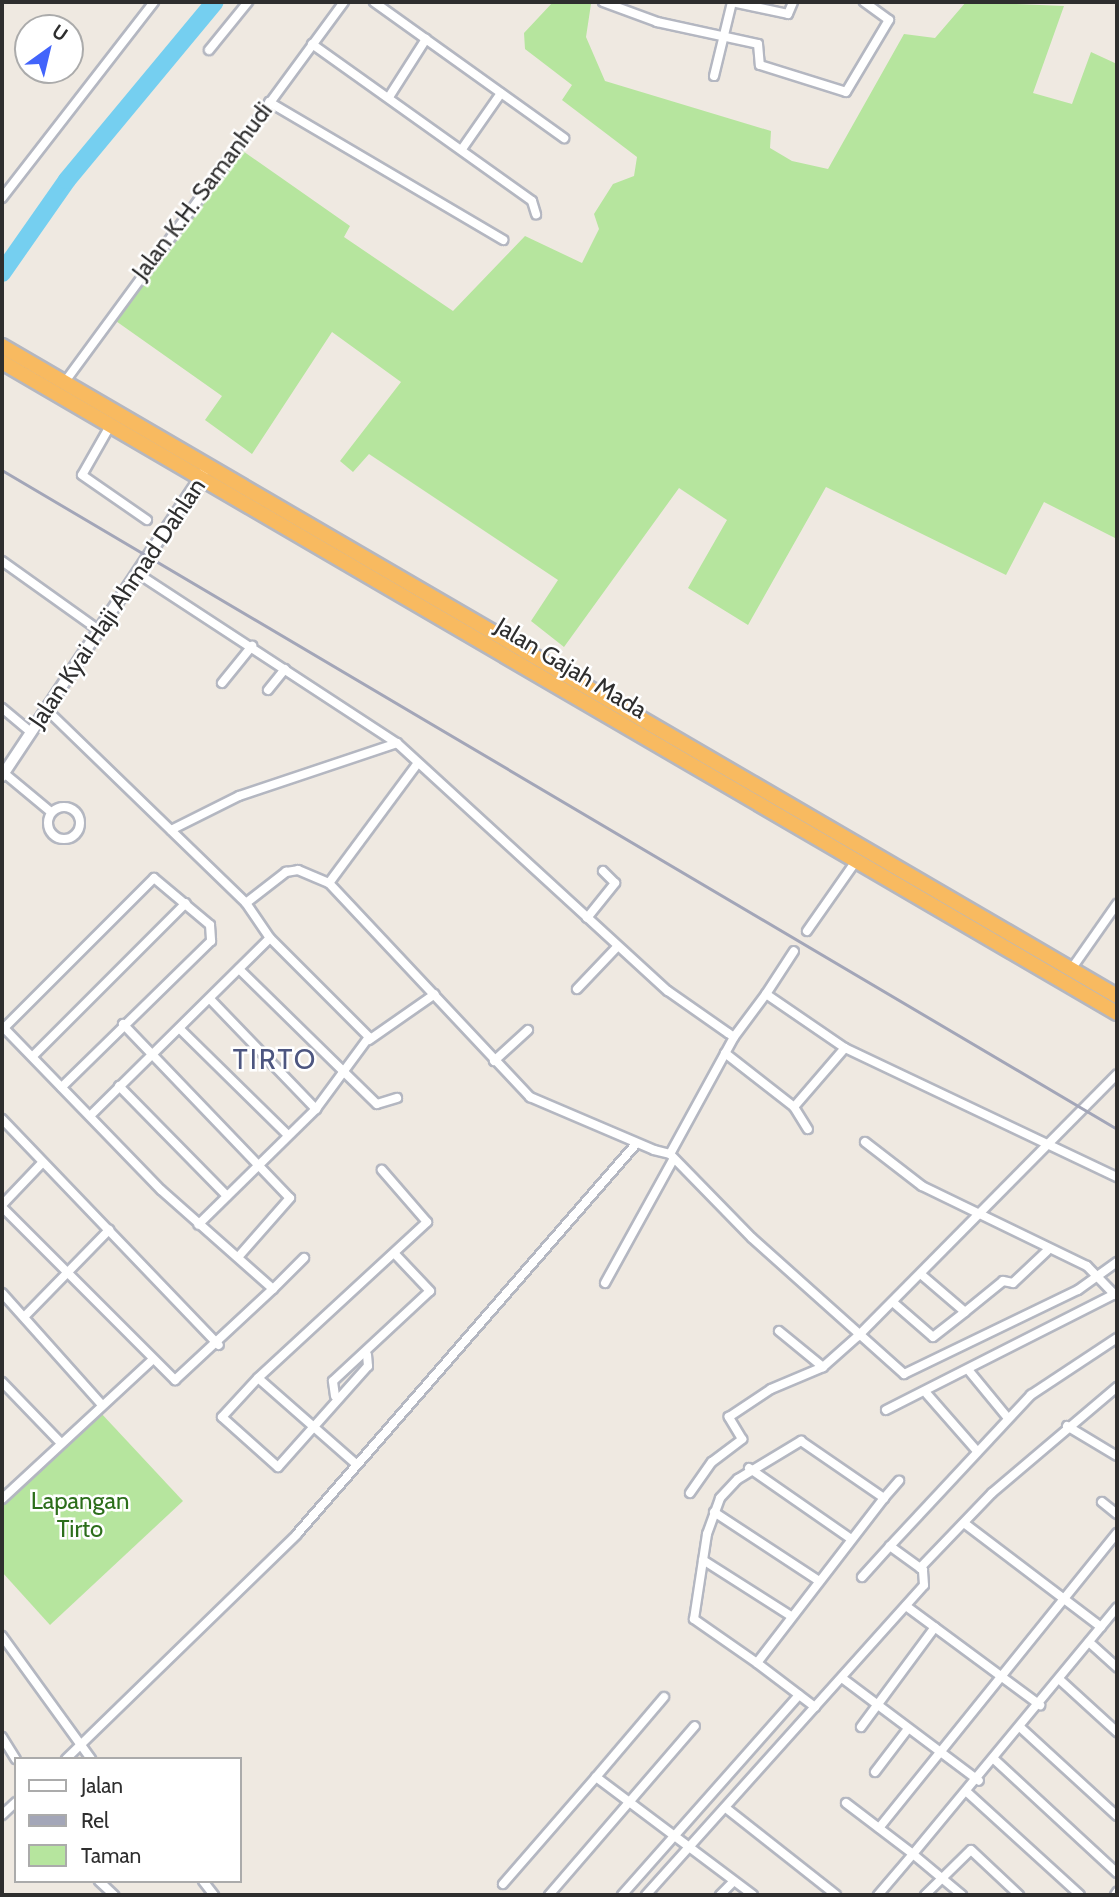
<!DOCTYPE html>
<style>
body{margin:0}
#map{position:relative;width:1119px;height:1897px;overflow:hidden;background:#efe9e1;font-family:Cabin,sans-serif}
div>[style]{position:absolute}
.green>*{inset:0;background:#b6e59e}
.river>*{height:18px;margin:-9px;padding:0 9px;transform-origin:9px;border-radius:9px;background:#75cff0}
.roads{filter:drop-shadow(2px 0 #b4b7c1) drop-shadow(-2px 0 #b4b7c1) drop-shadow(0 2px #b4b7c1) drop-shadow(0 -2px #b4b7c1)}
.minor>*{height:8px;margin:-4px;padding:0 4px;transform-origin:4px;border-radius:4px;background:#fff}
.minor>.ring{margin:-4px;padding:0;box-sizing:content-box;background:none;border:8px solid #fff;border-radius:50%}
.tertiary>*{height:10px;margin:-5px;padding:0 5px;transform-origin:5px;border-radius:5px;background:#fff}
.trunk>*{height:14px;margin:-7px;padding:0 7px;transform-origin:7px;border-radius:7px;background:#f8ba60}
.rail>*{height:2.5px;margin:-1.25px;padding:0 1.25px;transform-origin:1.25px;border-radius:1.25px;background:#a3a6b8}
span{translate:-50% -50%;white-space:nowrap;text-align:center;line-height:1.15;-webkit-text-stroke:5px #fff;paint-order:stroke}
.street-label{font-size:24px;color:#2e2e2e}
.park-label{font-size:24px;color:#2c6e1b}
.quarter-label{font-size:28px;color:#4d5680;letter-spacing:2px}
.frame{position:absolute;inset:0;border:4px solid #2e2e2e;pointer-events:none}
.legend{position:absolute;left:14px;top:1757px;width:228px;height:126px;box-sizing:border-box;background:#fff;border:2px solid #ababab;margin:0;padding:9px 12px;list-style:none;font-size:21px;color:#2e2e2e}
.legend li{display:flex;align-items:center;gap:14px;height:35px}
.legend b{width:35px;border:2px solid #ababab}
.north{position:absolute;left:14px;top:14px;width:70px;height:70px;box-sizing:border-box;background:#fff;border:2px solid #ababab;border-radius:50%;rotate:34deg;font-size:19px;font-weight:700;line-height:28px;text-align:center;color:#2e2e2e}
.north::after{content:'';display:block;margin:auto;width:24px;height:32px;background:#4264fb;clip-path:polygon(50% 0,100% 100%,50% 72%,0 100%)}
</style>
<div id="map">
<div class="green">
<div style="clip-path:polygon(553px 2px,591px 4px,586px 37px,605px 81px,771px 131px,770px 148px,792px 161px,828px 169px,904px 34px,935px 38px,966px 2px,1064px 6px,1033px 93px,1072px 104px,1091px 52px,1117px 64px,1117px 539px,1044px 502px,1006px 575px,826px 487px,748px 625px,688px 588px,727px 520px,679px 488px,564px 647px,531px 621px,558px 580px,369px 454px,353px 472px,340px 461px,401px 382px,332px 332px,252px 454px,205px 420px,222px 396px,113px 319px,240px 149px,350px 226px,344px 237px,453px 311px,525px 236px,582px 263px,599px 229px,594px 214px,613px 184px,634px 176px,637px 157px,562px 100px,572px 85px,525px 49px,524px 33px)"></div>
<div style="clip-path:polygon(100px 1412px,183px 1501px,50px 1625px,2px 1572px,2px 1506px)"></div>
</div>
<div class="river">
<div style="left:2px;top:273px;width:113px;rotate:-55deg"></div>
<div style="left:67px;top:180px;width:231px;rotate:-50.3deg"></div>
</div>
<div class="roads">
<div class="minor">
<div style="left:374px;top:2px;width:234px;rotate:35.6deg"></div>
<div style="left:603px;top:2px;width:58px;rotate:20.3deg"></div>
<div style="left:657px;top:22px;width:103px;rotate:12.3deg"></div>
<div style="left:758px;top:44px;width:21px;rotate:85deg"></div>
<div style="left:760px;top:65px;width:90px;rotate:17.4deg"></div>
<div style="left:846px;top:92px;width:84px;rotate:-59.2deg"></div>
<div style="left:889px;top:20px;width:31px;rotate:-144deg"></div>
<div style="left:732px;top:2px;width:57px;rotate:12.1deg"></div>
<div style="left:788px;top:14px;width:13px;rotate:-67deg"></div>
<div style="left:312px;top:44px;width:270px;rotate:35.5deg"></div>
<div style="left:532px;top:201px;width:14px;rotate:73deg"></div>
<div style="left:209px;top:50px;width:62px;rotate:-50.9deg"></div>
<div style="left:714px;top:76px;width:76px;rotate:-76.3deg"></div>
<div style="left:389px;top:97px;width:69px;rotate:-57.5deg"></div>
<div style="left:269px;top:102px;width:272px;rotate:30.5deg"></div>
<div style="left:462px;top:149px;width:68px;rotate:-55.1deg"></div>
<div style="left:2px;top:198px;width:248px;rotate:-52.2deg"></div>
<div style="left:64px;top:383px;width:473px;rotate:-53.7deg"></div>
<div style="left:110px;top:426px;width:56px;rotate:119.7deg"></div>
<div style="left:82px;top:475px;width:79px;rotate:34.7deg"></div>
<div style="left:2px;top:561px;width:120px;rotate:35.5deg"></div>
<div style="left:137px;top:573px;width:311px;rotate:33.2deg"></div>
<div style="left:397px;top:743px;width:367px;rotate:42.5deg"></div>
<div style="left:668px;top:991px;width:73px;rotate:35deg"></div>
<div style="left:728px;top:1033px;width:7px;rotate:34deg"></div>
<div style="left:734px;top:1037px;width:54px;rotate:-53.3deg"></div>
<div style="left:766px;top:994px;width:96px;rotate:34.4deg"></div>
<div style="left:845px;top:1048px;width:301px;rotate:25.4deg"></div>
<div style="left:222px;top:683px;width:48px;rotate:-51deg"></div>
<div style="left:268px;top:690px;width:27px;rotate:-51deg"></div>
<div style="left:2px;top:708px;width:38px;rotate:40deg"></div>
<div style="left:48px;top:711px;width:276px;rotate:44.1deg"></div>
<div style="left:246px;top:903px;width:42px;rotate:55.6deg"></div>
<div style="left:270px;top:938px;width:140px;rotate:45deg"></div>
<div style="left:369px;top:1037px;width:89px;rotate:126.4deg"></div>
<div style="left:316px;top:1109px;width:165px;rotate:135.5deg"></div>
<div style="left:4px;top:773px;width:61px;rotate:39.7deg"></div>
<div class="ring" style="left:48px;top:807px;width:24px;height:24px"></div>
<div style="left:171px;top:830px;width:76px;rotate:-26.6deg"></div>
<div style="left:239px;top:796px;width:167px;rotate:-18.5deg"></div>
<div style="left:329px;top:883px;width:148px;rotate:-53.5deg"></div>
<div style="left:246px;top:903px;width:51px;rotate:-37.8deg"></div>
<div style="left:286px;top:872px;width:12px;rotate:-9deg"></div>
<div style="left:298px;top:870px;width:34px;rotate:23deg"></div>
<div style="left:329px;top:883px;width:294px;rotate:46.8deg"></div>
<div style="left:530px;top:1097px;width:135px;rotate:23.1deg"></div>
<div style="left:654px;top:1150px;width:16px;rotate:14deg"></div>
<div style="left:670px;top:1154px;width:133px;rotate:-61.3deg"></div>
<div style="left:587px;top:918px;width:45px;rotate:-51.3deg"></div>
<div style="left:615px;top:883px;width:17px;rotate:-135deg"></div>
<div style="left:807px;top:931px;width:85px;rotate:-55deg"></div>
<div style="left:239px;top:969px;width:193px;rotate:44.4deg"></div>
<div style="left:377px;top:1104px;width:21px;rotate:-17deg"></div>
<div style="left:1070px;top:971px;width:82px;rotate:-55deg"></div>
<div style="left:577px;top:989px;width:59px;rotate:-46.4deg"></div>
<div style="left:766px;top:994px;width:51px;rotate:-56.9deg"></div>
<div style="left:210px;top:999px;width:153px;rotate:46.1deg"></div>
<div style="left:123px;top:1024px;width:241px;rotate:46.2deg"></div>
<div style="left:290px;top:1198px;width:77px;rotate:131.3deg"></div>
<div style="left:180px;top:1029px;width:151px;rotate:44.5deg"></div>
<div style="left:2px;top:1030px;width:215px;rotate:-45deg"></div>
<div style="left:154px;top:878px;width:73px;rotate:40deg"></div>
<div style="left:210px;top:925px;width:16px;rotate:86deg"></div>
<div style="left:211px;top:941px;width:209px;rotate:135.6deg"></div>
<div style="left:369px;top:1040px;width:80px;rotate:-34.9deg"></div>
<div style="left:725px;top:1053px;width:88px;rotate:38deg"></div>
<div style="left:794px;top:1107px;width:26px;rotate:58deg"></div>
<div style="left:33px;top:1056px;width:216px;rotate:-45deg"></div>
<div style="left:494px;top:1061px;width:46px;rotate:-42.4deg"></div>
<div style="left:119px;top:1086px;width:154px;rotate:45.5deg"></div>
<div style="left:794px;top:1107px;width:78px;rotate:-49.2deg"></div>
<div style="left:90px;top:1116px;width:253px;rotate:-44.7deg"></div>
<div style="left:2px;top:1119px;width:313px;rotate:46.2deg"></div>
<div style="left:865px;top:1142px;width:72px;rotate:37.7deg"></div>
<div style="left:922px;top:1186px;width:183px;rotate:25.9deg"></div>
<div style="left:1087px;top:1266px;width:40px;rotate:46deg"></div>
<div style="left:670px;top:1154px;width:117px;rotate:45.7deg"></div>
<div style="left:752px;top:1238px;width:204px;rotate:41.8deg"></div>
<div style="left:904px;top:1374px;width:193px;rotate:-25.8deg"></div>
<div style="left:1078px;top:1290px;width:48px;rotate:-35.7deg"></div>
<div style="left:2px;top:1205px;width:59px;rotate:-46.4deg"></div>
<div style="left:2px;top:1207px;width:245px;rotate:45deg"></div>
<div style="left:175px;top:1380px;width:134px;rotate:-42.9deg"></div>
<div style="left:273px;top:1289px;width:149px;rotate:-138.5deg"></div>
<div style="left:161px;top:1190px;width:226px;rotate:-134.1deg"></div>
<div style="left:923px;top:1276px;width:55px;rotate:40.6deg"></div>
<div style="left:965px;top:1312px;width:49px;rotate:-39.2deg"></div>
<div style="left:1003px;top:1281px;width:10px;rotate:11deg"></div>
<div style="left:1013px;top:1283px;width:47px;rotate:-43.3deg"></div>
<div style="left:605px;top:1283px;width:141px;rotate:-61.1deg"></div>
<div style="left:273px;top:1289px;width:44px;rotate:-45deg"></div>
<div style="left:2px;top:1293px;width:150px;rotate:48.2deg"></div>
<div style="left:895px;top:1304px;width:50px;rotate:41deg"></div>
<div style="left:933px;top:1337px;width:41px;rotate:-38deg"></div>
<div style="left:24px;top:1317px;width:122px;rotate:-45.7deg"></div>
<div style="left:779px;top:1331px;width:57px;rotate:39.3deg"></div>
<div style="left:970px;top:1372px;width:58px;rotate:50.6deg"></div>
<div style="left:258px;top:1378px;width:53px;rotate:132.7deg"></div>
<div style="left:222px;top:1417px;width:75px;rotate:41.8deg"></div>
<div style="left:278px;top:1467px;width:135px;rotate:-48.3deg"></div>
<div style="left:368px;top:1366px;width:11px;rotate:-95deg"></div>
<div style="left:2px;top:1382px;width:85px;rotate:46deg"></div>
<div style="left:927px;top:1394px;width:74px;rotate:48.8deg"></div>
<div style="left:335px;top:1396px;width:15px;rotate:-98deg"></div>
<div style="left:333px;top:1381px;width:132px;rotate:-42.9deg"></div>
<div style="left:430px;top:1291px;width:51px;rotate:-133.4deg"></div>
<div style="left:886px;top:1410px;width:259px;rotate:-26.9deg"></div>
<div style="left:1067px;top:1426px;width:58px;rotate:31deg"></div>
<div style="left:801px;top:1441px;width:101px;rotate:34.5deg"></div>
<div style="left:884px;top:1498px;width:208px;rotate:127.6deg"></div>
<div style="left:757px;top:1663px;width:77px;rotate:-145.1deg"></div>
<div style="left:694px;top:1619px;width:86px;rotate:-81.3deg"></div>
<div style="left:707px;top:1534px;width:38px;rotate:-70deg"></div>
<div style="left:720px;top:1498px;width:26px;rotate:-47deg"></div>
<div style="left:738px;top:1479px;width:74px;rotate:-31.1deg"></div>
<div style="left:356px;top:1464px;width:130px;rotate:-138.7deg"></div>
<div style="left:258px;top:1378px;width:230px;rotate:-42.7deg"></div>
<div style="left:427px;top:1222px;width:69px;rotate:-130.9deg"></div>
<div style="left:749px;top:1468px;width:124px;rotate:34.8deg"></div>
<div style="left:690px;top:1493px;width:38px;rotate:-55deg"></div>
<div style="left:712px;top:1462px;width:38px;rotate:-37deg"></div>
<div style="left:742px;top:1439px;width:26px;rotate:-121deg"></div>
<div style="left:729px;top:1417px;width:50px;rotate:-33.7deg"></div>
<div style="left:771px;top:1389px;width:56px;rotate:-22.9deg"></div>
<div style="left:823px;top:1367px;width:47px;rotate:-41.5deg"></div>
<div style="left:858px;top:1336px;width:368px;rotate:-45.3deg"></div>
<div style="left:884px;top:1498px;width:23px;rotate:-49deg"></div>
<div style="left:2px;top:1499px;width:203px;rotate:-42.8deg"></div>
<div style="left:1102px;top:1502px;width:19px;rotate:39deg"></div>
<div style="left:714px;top:1512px;width:126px;rotate:33.3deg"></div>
<div style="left:964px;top:1523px;width:172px;rotate:37.2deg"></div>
<div style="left:703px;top:1560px;width:104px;rotate:32.5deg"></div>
<div style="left:920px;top:1568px;width:104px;rotate:-46.2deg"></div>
<div style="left:992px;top:1493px;width:164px;rotate:-40.3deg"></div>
<div style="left:862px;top:1577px;width:42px;rotate:-47.9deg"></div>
<div style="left:906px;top:1606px;width:167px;rotate:36.5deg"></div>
<div style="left:2px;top:1636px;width:152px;rotate:54.1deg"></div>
<div style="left:1089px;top:1642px;width:38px;rotate:42deg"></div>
<div style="left:757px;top:1663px;width:73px;rotate:37.2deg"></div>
<div style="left:842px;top:1678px;width:171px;rotate:36.9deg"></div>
<div style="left:1059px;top:1679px;width:79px;rotate:42.4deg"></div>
<div style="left:861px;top:1727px;width:124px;rotate:-53.5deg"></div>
<div style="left:1021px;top:1728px;width:130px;rotate:42.5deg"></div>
<div style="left:2px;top:1737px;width:26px;rotate:58deg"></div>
<div style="left:66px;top:1759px;width:322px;rotate:-44.2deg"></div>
<div style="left:297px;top:1534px;width:517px;rotate:-49deg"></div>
<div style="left:995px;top:1760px;width:166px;rotate:42.8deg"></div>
<div style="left:875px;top:1772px;width:53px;rotate:-52.7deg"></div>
<div style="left:596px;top:1777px;width:105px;rotate:-49.6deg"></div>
<div style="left:968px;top:1793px;width:151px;rotate:42.3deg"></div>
<div style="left:846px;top:1803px;width:84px;rotate:37.3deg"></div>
<div style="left:913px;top:1854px;width:54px;rotate:130.5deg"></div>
<div style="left:726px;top:1808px;width:140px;rotate:38.3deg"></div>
<div style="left:2px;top:1815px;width:19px;rotate:-43deg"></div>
<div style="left:879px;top:1828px;width:379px;rotate:-51.1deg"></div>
<div style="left:99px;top:1881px;width:21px;rotate:43deg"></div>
<div style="left:203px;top:1881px;width:18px;rotate:52deg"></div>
<div style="left:503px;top:1884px;width:142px;rotate:-49deg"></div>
<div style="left:596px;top:1777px;width:196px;rotate:36.9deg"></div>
<div style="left:549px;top:1895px;width:223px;rotate:-49.2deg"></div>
<div style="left:622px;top:1895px;width:267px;rotate:-48.5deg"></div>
<div style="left:646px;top:1895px;width:416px;rotate:-48.1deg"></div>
<div style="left:924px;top:1585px;width:15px;rotate:-94deg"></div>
<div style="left:923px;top:1570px;width:41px;rotate:-144deg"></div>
<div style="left:890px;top:1546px;width:207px;rotate:-47deg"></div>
<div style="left:1031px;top:1395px;width:103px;rotate:-33.5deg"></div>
<div style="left:720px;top:1895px;width:18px;rotate:-45deg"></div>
<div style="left:925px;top:1895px;width:64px;rotate:-44.4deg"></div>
<div style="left:971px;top:1850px;width:66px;rotate:43.2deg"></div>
<div style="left:962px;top:1895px;width:64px;rotate:-140.1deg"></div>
<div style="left:913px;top:1854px;width:320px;rotate:-50.4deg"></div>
<div style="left:1115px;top:1895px;width:4px;rotate:-56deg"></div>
</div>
<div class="tertiary">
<div style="left:2px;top:776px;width:363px;rotate:-56.4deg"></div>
</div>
<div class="trunk">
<div style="left:2px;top:346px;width:1291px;rotate:30.24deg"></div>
<div style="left:2px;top:362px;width:1291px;rotate:30.28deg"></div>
</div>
</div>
<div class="rail">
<div style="left:2px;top:470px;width:1295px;rotate:30.58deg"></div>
</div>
<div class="street-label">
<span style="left:202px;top:191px;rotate:-53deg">Jalan K.H. Samanhudi</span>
<span style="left:117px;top:603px;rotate:-56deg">Jalan Kyai Haji Ahmad Dahlan</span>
<span style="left:571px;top:668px;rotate:31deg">Jalan Gajah Mada</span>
</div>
<div class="park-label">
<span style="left:80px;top:1515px">Lapangan<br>Tirto</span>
</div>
<div class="quarter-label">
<span style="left:275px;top:1059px">TIRTO</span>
</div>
<div class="frame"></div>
<ul class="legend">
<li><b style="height:9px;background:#fff"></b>Jalan</li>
<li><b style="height:9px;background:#a3a6b8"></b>Rel</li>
<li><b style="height:19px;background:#b6e59e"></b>Taman</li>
</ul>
<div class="north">U</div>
</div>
